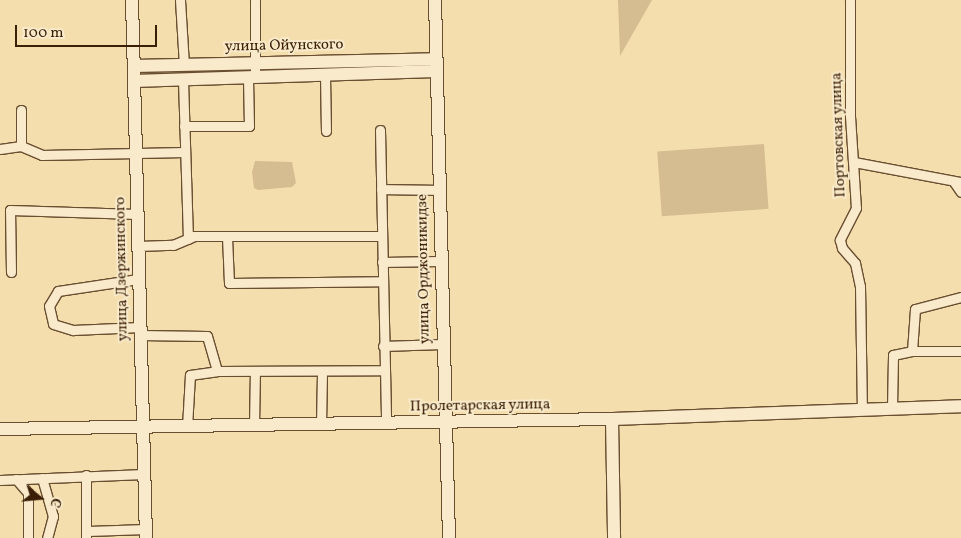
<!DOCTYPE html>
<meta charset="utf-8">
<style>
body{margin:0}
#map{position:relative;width:961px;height:538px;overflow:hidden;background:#f5dead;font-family:Vollkorn,serif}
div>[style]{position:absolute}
.green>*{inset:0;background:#d5bd91;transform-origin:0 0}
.roads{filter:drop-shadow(1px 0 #694e30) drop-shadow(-1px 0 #694e30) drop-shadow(0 1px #694e30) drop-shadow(0 -1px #694e30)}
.street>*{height:9px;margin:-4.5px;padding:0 4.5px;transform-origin:4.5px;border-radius:4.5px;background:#f8eaca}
.secondary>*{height:12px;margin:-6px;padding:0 6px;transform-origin:6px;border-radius:6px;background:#f8eaca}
span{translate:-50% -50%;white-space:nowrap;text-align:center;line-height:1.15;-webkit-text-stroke:4px #f8eaca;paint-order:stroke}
.street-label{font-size:15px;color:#3a1e06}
.north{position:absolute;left:15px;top:473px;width:50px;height:50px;-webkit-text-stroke:4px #f8eaca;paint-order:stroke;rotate:107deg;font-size:14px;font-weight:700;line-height:20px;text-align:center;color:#3a1e06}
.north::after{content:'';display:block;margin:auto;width:18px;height:22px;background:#3a1e06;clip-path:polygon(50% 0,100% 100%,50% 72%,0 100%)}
.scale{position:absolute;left:15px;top:25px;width:142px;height:22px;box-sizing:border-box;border:2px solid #3a1e06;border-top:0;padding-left:6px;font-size:15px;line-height:18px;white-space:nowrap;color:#3a1e06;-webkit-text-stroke:4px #f8eaca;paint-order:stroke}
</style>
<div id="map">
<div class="green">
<div style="clip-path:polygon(618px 0,652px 0,620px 56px)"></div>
<div style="left:764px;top:144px;width:65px;height:107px;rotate:86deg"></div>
<div style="clip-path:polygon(255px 161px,292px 162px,296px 183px,292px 187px,258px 190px,254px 188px,252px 172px)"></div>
</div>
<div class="roads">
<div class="street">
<div style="left:180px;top:0;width:65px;rotate:86.5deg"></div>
<div style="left:255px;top:0;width:77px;rotate:90deg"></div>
<div style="left:850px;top:0;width:116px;rotate:90deg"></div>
<div style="left:850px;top:116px;width:92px;rotate:86.3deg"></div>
<div style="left:856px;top:208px;width:36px;rotate:117deg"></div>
<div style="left:840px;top:240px;width:8px;rotate:76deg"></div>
<div style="left:842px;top:248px;width:20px;rotate:49deg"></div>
<div style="left:855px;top:263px;width:24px;rotate:78deg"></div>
<div style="left:860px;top:286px;width:122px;rotate:89.1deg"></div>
<div style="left:325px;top:75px;width:56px;rotate:89deg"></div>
<div style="left:183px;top:80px;width:159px;rotate:88.2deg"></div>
<div style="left:21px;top:110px;width:36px;rotate:90deg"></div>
<div style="left:21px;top:146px;width:23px;rotate:23deg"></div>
<div style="left:42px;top:155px;width:143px;rotate:-1.2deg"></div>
<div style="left:184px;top:126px;width:65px"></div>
<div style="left:249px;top:126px;width:49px;rotate:-91.2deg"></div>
<div style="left:380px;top:130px;width:294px;rotate:88.8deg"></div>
<div style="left:0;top:149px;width:21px;rotate:-8deg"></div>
<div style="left:854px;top:162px;width:109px;rotate:10.6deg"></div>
<div style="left:954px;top:182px;width:12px;rotate:55deg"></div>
<div style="left:381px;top:189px;width:58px;rotate:1deg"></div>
<div style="left:227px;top:237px;width:46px;rotate:87.5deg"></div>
<div style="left:229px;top:283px;width:153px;rotate:-0.7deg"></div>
<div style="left:138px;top:246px;width:35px;rotate:-2deg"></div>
<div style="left:173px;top:245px;width:23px;rotate:-23deg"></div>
<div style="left:194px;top:236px;width:188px"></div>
<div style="left:382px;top:262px;width:58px;rotate:-1deg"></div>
<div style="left:11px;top:272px;width:62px;rotate:-90.9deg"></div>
<div style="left:10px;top:210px;width:127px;rotate:1.8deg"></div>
<div style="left:138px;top:279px;width:81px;rotate:171.5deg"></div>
<div style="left:58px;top:291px;width:17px;rotate:121deg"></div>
<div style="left:49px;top:306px;width:18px;rotate:77deg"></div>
<div style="left:53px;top:324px;width:21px;rotate:17deg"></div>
<div style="left:73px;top:330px;width:67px;rotate:-2.6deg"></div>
<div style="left:140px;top:335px;width:67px;rotate:0.9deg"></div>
<div style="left:207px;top:336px;width:36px;rotate:74deg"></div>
<div style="left:383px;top:346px;width:59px;rotate:-1.9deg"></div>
<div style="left:912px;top:351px;width:49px"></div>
<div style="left:892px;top:408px;width:53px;rotate:-88.9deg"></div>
<div style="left:893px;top:355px;width:19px;rotate:-12deg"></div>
<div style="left:912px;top:351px;width:42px;rotate:-85.9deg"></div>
<div style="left:915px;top:309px;width:48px;rotate:-14.6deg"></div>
<div style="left:321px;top:425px;width:54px;rotate:-88.9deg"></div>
<div style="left:254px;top:426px;width:55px;rotate:-89deg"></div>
<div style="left:187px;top:427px;width:52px;rotate:-86.7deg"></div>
<div style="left:190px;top:375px;width:27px;rotate:-8deg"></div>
<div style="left:217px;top:371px;width:166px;rotate:-0.3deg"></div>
<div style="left:42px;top:478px;width:40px;rotate:74deg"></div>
<div style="left:53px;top:516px;width:23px;rotate:105deg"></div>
<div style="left:16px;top:479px;width:18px;rotate:49deg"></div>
<div style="left:28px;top:493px;width:45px;rotate:90deg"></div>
<div style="left:0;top:480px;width:144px;rotate:-2.4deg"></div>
<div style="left:88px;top:531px;width:58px;rotate:-2deg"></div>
<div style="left:86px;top:538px;width:63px;rotate:-90deg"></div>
</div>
<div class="secondary">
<div style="left:132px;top:0;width:538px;rotate:88.51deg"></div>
<div style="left:435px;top:0;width:538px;rotate:88.51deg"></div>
<div style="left:134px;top:66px;width:302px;rotate:-1.3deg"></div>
<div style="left:134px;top:81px;width:302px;rotate:-1.9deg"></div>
<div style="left:612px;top:419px;width:119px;rotate:89deg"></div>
<div style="left:0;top:429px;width:612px;rotate:-0.94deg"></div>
<div style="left:612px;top:419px;width:349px;rotate:-2.1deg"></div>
</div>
</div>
<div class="street-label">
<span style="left:284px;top:46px;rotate:-1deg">улица Ойунского</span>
<span style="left:839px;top:135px;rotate:-92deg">Портовская улица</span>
<span style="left:122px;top:269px;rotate:-91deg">улица Дзержинского</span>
<span style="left:424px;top:269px;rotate:-91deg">улица Орджоникидзе</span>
<span style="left:480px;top:406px;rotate:-1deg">Пролетарская улица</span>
</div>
<div class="north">С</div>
<div class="scale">100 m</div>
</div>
